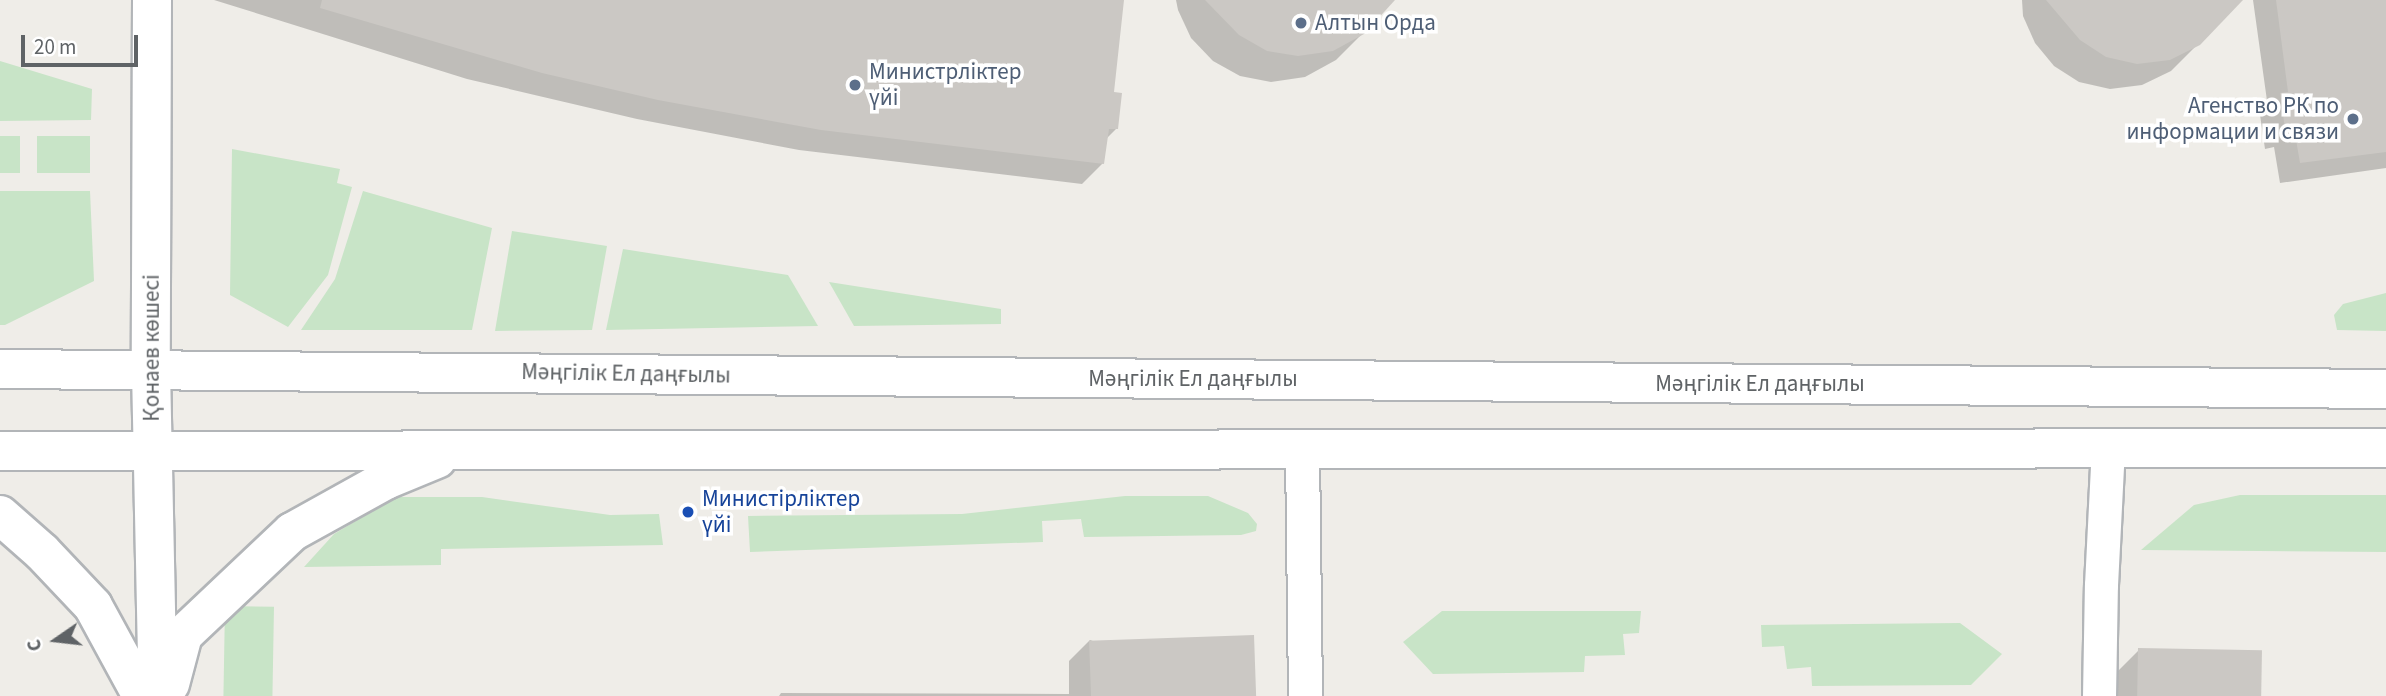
<!DOCTYPE html>
<meta charset="utf-8">
<style>
body{margin:0}
#map{position:relative;width:2386px;height:696px;overflow:hidden;background:#efede8;font-family:"Source Sans 3",sans-serif}
div>[style]{position:absolute}
.green>*{inset:0;background:#c8e4c7;transform-origin:0 0}
.shadow>*{inset:0;background:#0003}
.building>*{inset:0;background:#cbc8c4;transform-origin:0 0}
.roads{filter:drop-shadow(2px 0 #b2b5b8) drop-shadow(-2px 0 #b2b5b8) drop-shadow(0 2px #b2b5b8) drop-shadow(0 -2px #b2b5b8)}
.street>*{height:33px;margin:-16.5px;padding:0 16.5px;transform-origin:16.5px;border-radius:16.5px;background:#fff}
.secondary>*{height:38px;margin:-19px;padding:0 19px;transform-origin:19px;border-radius:19px;background:#fff}
.dots>*{width:19px;height:19px;translate:-50% -50%;box-sizing:border-box;border:4px solid #fff;border-radius:50%}
span{translate:-50% -50%;white-space:nowrap;text-align:center;line-height:1.15;-webkit-text-stroke:7px #fff;paint-order:stroke}
.service-label{font-size:23px;color:#4e5e75}
.left{translate:0 -50%;text-align:left}
.right{translate:-100% -50%;text-align:right}
.street-label{font-size:23px;color:#5f6366}
.transit-label{font-size:23px;color:#164399}
.north{position:absolute;left:21px;top:605px;width:70px;height:70px;-webkit-text-stroke:5px #fff;paint-order:stroke;rotate:256deg;font-size:19px;font-weight:700;line-height:28px;text-align:center;color:#5f6366}
.north::after{content:'';display:block;margin:auto;width:24px;height:32px;background:#5f6366;clip-path:polygon(50% 0,100% 100%,50% 72%,0 100%)}
.scale{position:absolute;left:21px;top:35px;width:117px;height:32px;box-sizing:border-box;border:4px solid #5f6366;border-top:0;padding-left:9px;font-size:21px;line-height:24px;white-space:nowrap;color:#5f6366;-webkit-text-stroke:5px #fff;paint-order:stroke}
</style>
<div id="map">
<div class="green">
<div style="clip-path:polygon(0 61px,92px 89px,91px 120px,0 121px)"></div>
<div style="left:0;top:136px;width:20px;height:37px"></div>
<div style="left:37px;top:136px;width:53px;height:37px"></div>
<div style="clip-path:polygon(232px 149px,340px 169px,337px 183px,352px 187px,328px 275px,288px 327px,230px 295px)"></div>
<div style="clip-path:polygon(0 191px,90px 191px,94px 281px,5px 325px,0 325px)"></div>
<div style="clip-path:polygon(363px 191px,492px 228px,472px 330px,301px 330px,335px 279px)"></div>
<div style="clip-path:polygon(512px 231px,607px 246px,592px 330px,495px 331px)"></div>
<div style="clip-path:polygon(623px 249px,788px 275px,818px 326px,606px 330px)"></div>
<div style="clip-path:polygon(829px 282px,1001px 309px,1001px 324px,854px 326px)"></div>
<div style="clip-path:polygon(2386px 293px,2386px 331px,2337px 330px,2334px 315px,2343px 304px)"></div>
<div style="clip-path:polygon(2240px 495px,2386px 495px,2386px 552px,2141px 550px,2194px 505px)"></div>
<div style="clip-path:polygon(1125px 496px,1208px 496px,1248px 513px,1257px 524px,1256px 531px,1241px 535px,1084px 537px,1081px 519px,1042px 521px,1043px 542px,750px 552px,748px 516px,962px 514px)"></div>
<div style="clip-path:polygon(396px 497px,482px 497px,610px 515px,659px 514px,663px 545px,441px 549px,441px 565px,304px 567px,334px 534px)"></div>
<div style="left:225px;top:606px;width:49px;height:90px;rotate:1deg"></div>
<div style="clip-path:polygon(1442px 611px,1641px 611px,1639px 633px,1623px 634px,1625px 655px,1585px 656px,1584px 672px,1433px 674px,1403px 642px)"></div>
<div style="clip-path:polygon(1960px 623px,2002px 654px,1971px 685px,1812px 686px,1811px 667px,1787px 669px,1784px 646px,1762px 647px,1761px 625px)"></div>
</div>
<div class="shadow">
<div style="clip-path:polygon(214px 0,1122px 0,1112px 94px,1116px 129px,1106px 139px,1103px 163px,1082px 184px,799px 150px,637px 119px,467px 79px)"></div>
<div style="clip-path:polygon(1176px 0,1389px 0,1363px 33px,1336px 60px,1305px 77px,1271px 82px,1240px 76px,1213px 61px,1191px 38px,1178px 10px)"></div>
<div style="clip-path:polygon(2022px 0,2230px 0,2198px 44px,2171px 71px,2142px 85px,2110px 89px,2079px 82px,2054px 66px,2035px 43px,2023px 16px)"></div>
<div style="clip-path:polygon(2253px 0,2386px 0,2386px 168px,2280px 183px,2274px 147px,2265px 149px,2260px 115px,2268px 108px)"></div>
<div style="clip-path:polygon(1090px 640px,1254px 696px,779px 696px,781px 693px,1069px 694px,1069px 661px)"></div>
<div style="clip-path:polygon(2139px 650px,2260px 696px,2113px 696px,2113px 676px)"></div>
</div>
<div class="building">
<div style="clip-path:polygon(322px 0,1124px 0,1114px 92px,1122px 93px,1118px 129px,1109px 129px,1104px 164px,821px 130px,658px 100px,542px 73px,320px 8px)"></div>
<div style="clip-path:polygon(1205px 0,1395px 0,1364px 34px,1333px 51px,1298px 56px,1267px 51px,1239px 35px)"></div>
<div style="clip-path:polygon(2046px 0,2243px 0,2200px 45px,2170px 60px,2137px 64px,2106px 57px,2080px 40px)"></div>
<div style="clip-path:polygon(2276px 0,2386px 0,2386px 152px,2300px 163px,2294px 128px,2285px 129px,2280px 93px,2288px 92px)"></div>
<div style="left:1254px;top:635px;width:61px;height:165px;rotate:88deg"></div>
<div style="left:2138px;top:648px;width:124px;height:48px;rotate:1deg"></div>
</div>
<div class="roads">
<div class="street">
<div style="left:1302px;top:450px;width:246px;rotate:89.3deg"></div>
<div style="left:2099px;top:696px;width:111px;rotate:-89deg"></div>
<div style="left:2101px;top:585px;width:136px;rotate:-87.1deg"></div>
</div>
<div class="secondary">
<div style="left:152px;top:0;width:370px;rotate:90.2deg"></div>
<div style="left:151px;top:370px;width:326px;rotate:88.8deg"></div>
<div style="left:0;top:369px;width:2386px;rotate:0.48deg"></div>
<div style="left:0;top:451px;width:2386px;rotate:-0.07deg"></div>
<div style="left:0;top:515px;width:56px;rotate:41.4deg"></div>
<div style="left:42px;top:552px;width:74px;rotate:46.6deg"></div>
<div style="left:93px;top:606px;width:102px;rotate:61.4deg"></div>
<div style="left:170px;top:684px;width:51px;rotate:-75.1deg"></div>
<div style="left:183px;top:635px;width:150px;rotate:-43.4deg"></div>
<div style="left:292px;top:532px;width:107px;rotate:-29deg"></div>
<div style="left:386px;top:480px;width:55px;rotate:-22.4deg"></div>
</div>
</div>
<div class="dots">
<div style="left:1301px;top:23px;background:#5c6f8a"></div>
<div style="left:855px;top:85px;background:#5c6f8a"></div>
<div style="left:2353px;top:119px;background:#5c6f8a"></div>
<div style="left:688px;top:512px;background:#1a4fb4"></div>
</div>
<div class="service-label">
<span class="left" style="left:1315px;top:23px">Алтын Орда</span>
<span class="left" style="left:869px;top:85px">Министрліктер<br>үйі</span>
<span class="right" style="left:2339px;top:119px">Агенство РК по<br>информации и связи</span>
</div>
<div class="street-label">
<span style="left:152px;top:348px;rotate:-90deg">Қонаев көшесі</span>
<span style="left:626px;top:374px;rotate:1deg">Мәңгілік Ел даңғылы</span>
<span style="left:1193px;top:379px">Мәңгілік Ел даңғылы</span>
<span style="left:1760px;top:384px">Мәңгілік Ел даңғылы</span>
</div>
<div class="transit-label">
<span class="left" style="left:702px;top:512px">Министірліктер<br>үйі</span>
</div>
<div class="north">С</div>
<div class="scale">20 m</div>
</div>
